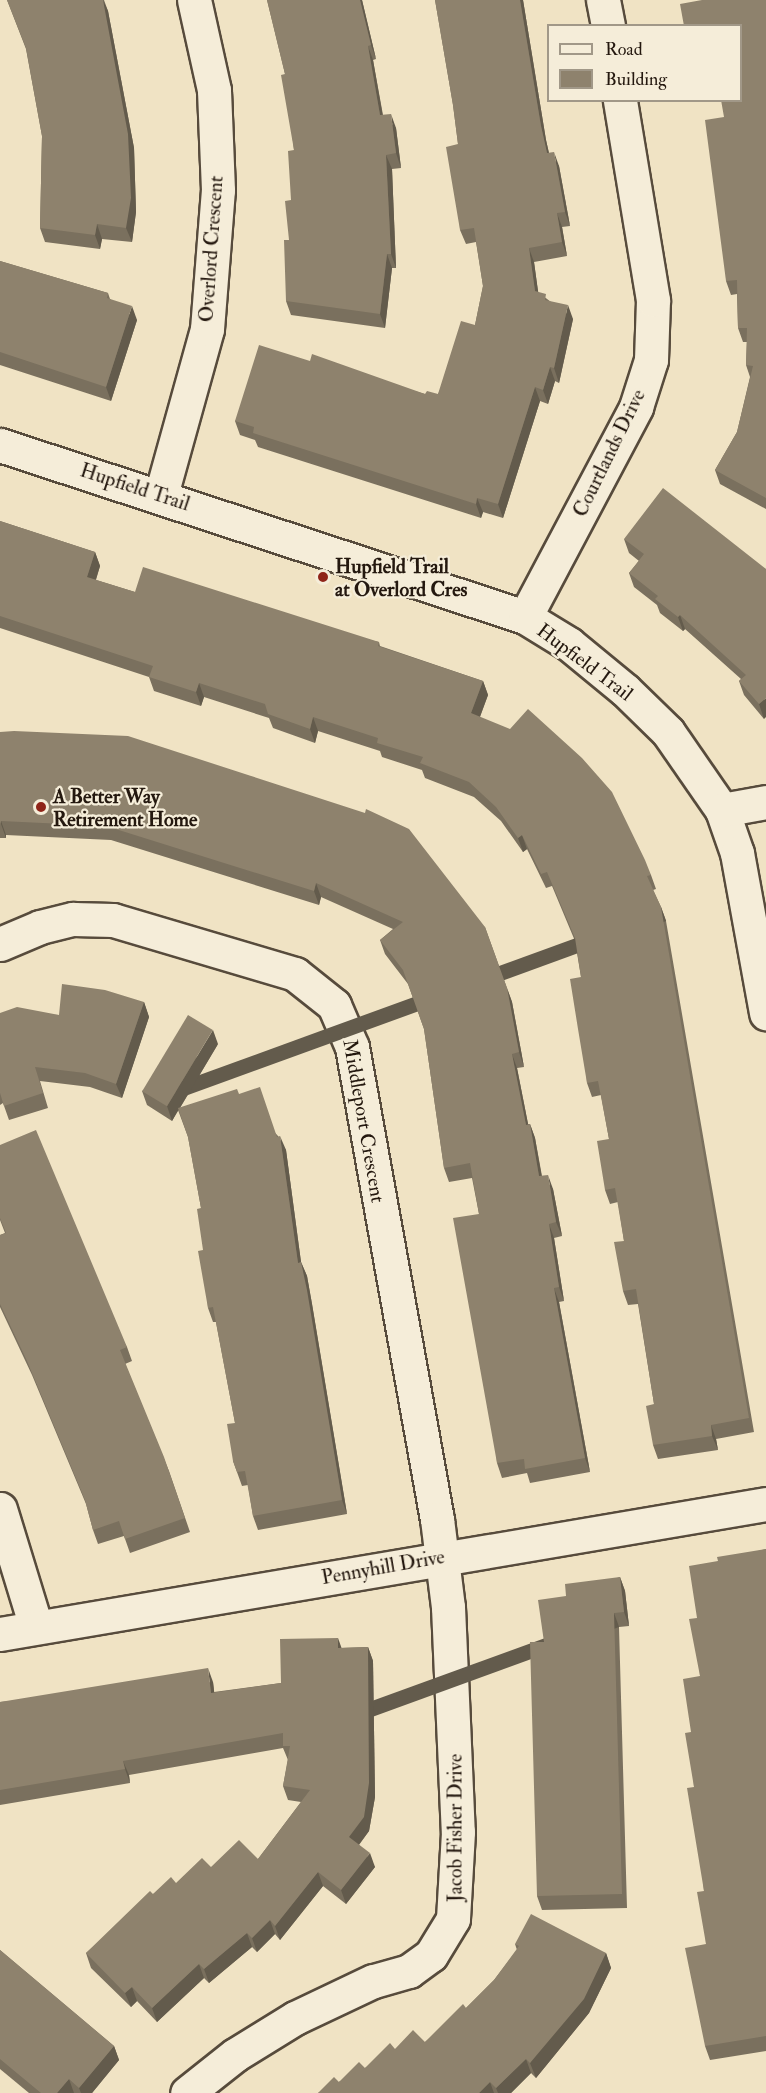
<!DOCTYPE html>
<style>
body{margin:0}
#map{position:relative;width:766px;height:2093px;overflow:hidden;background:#f0e3c4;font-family:"IM FELL Double Pica",serif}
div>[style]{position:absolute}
.roads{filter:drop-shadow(2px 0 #574b3c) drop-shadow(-2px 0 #574b3c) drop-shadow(0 2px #574b3c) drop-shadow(0 -2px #574b3c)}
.minor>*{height:33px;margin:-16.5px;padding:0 16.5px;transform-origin:16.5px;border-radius:16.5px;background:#f5edd9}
.wall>*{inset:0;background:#7a705e}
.shaded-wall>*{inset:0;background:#635b4c;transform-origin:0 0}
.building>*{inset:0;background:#8e826d;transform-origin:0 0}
.dots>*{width:16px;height:16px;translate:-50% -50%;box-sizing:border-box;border:3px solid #f5edd9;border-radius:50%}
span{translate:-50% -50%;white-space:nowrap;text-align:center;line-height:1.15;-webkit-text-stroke:4.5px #f5edd9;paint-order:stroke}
.street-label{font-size:20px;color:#24180f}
.poi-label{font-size:20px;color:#24180f;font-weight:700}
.left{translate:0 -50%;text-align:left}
.legend{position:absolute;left:547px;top:24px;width:195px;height:78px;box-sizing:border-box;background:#f5edd9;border:2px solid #a19888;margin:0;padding:8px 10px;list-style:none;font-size:18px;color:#24180f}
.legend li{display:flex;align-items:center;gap:12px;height:30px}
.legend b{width:30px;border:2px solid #a19888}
</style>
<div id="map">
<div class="roads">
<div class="minor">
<div style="left:603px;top:0;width:26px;rotate:79deg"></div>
<div style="left:0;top:445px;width:552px;rotate:18.14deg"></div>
<div style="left:525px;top:617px;width:52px;rotate:31.5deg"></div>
<div style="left:569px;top:644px;width:72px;rotate:39.4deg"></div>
<div style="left:625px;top:690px;width:60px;rotate:44.3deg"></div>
<div style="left:668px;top:732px;width:95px;rotate:55.3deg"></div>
<div style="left:722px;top:810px;width:46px;rotate:70.8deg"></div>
<div style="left:737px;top:853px;width:163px;rotate:79.7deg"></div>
<div style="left:161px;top:495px;width:172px;rotate:-74.5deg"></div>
<div style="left:207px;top:329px;width:139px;rotate:-85.5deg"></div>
<div style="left:218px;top:190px;width:100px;rotate:-92.3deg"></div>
<div style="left:214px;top:90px;width:92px;rotate:-102.5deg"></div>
<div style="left:525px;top:617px;width:238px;rotate:-62.1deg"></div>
<div style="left:636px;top:407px;width:49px;rotate:-72.3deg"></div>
<div style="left:651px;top:360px;width:60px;rotate:-88.1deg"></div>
<div style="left:653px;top:300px;width:203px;rotate:-99.4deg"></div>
<div style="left:722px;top:810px;width:45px;rotate:-10.3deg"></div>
<div style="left:0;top:944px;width:43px;rotate:-23deg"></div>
<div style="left:40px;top:927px;width:34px;rotate:-14deg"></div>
<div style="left:73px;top:919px;width:40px;rotate:1.4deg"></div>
<div style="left:113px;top:920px;width:190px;rotate:16.5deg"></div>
<div style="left:295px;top:974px;width:50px;rotate:38.5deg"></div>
<div style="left:334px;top:1005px;width:46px;rotate:66.8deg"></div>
<div style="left:352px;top:1047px;width:480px;rotate:79.8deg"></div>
<div style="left:437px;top:1519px;width:89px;rotate:82.9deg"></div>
<div style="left:448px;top:1607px;width:225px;rotate:87.5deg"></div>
<div style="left:458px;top:1832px;width:87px;rotate:93.3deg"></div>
<div style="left:453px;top:1919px;width:42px;rotate:121.4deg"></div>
<div style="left:431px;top:1955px;width:27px;rotate:144deg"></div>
<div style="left:409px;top:1971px;width:37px;rotate:164deg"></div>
<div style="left:373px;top:1981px;width:86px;rotate:154.6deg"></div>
<div style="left:295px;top:2018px;width:70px;rotate:148.3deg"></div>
<div style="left:235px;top:2055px;width:61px;rotate:141.6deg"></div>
<div style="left:0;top:1509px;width:123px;rotate:73deg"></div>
<div style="left:0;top:1634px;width:777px;rotate:-9.63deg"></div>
</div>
</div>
<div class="wall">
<div style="clip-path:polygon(7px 0,104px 0,108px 11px,134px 148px,136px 212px,132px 242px,102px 239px,100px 249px,45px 242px,40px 228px,42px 136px,26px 49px)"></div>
<div style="clip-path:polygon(267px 0,362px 0,376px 59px,373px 60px,383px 115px,396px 128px,401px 168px,392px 169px,396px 268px,392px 268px,385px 328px,291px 315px,286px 301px,294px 150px,285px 74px)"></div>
<div style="clip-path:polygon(435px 0,523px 0,546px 140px,549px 153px,559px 166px,570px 226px,562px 227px,567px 256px,534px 262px,538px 292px,573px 319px,559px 383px,555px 381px,548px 404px,540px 401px,503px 518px,483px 512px,481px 518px,258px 447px,255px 440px,240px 435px,235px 421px,310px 361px,425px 394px,438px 394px,475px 325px,483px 286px,476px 242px,466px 244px,460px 230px,458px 144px,453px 105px)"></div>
<div style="clip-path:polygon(766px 0,766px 509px,720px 484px,715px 470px,737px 432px,750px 377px,746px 365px,747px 342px,743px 342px,738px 328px,737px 294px,731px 295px,726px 281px,724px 117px)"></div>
<div style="clip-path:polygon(0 261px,108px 293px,110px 299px,137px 320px,111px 401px,0 365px)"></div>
<div style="clip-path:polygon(0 521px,95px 552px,100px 566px,96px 580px,135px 592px,379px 642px,380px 646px,483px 681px,488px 695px,480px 717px,651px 875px,656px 889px,653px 890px,661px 907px,666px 921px,754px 1432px,716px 1439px,718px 1450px,658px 1459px,653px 1445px,654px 1404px,638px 1304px,628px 1305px,623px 1291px,624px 1241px,618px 1202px,610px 1204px,605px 1190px,609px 1139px,601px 1095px,592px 1097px,587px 1083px,581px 977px,575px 941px,552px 886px,546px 888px,527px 849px,523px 852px,501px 821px,474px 797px,425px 778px,422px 770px,382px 757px,380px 751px,318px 731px,315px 743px,273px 728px,269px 718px,204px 697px,201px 706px,154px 691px,149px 677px,0 628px)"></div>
<div style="clip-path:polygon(624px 539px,766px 569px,764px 719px,744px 695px,739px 681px,741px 679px,685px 629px,683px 631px,660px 613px,657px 605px,634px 587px,629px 573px,639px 561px,629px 553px)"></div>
<div style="clip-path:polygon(0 732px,485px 927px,512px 1002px,524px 1067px,517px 1068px,528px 1124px,530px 1124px,535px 1138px,542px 1176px,553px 1189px,562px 1236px,554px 1238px,564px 1301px,559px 1302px,590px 1472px,530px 1483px,527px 1473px,502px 1478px,497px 1463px,479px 1214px,472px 1178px,449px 1182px,444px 1168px,424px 1029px,408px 984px,385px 954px,380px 940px,393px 929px,321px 897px,319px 905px,111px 840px,6px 835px,6px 838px,0 838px)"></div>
<div style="clip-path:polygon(144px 1002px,149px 1017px,122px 1098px,90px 1087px,40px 1081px,48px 1108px,9px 1120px,3px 1103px,0 1105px,0 1013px,59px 1015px)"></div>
<div style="clip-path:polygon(218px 1044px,180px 1108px,239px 1094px,278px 1136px,286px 1150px,301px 1262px,307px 1276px,312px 1304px,347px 1514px,258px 1530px,253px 1516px,248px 1485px,242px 1486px,233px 1461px,235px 1423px,216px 1322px,213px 1322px,208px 1308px,201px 1208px,188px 1137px,178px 1110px,172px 1121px,147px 1105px,142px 1091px)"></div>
<div style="clip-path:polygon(0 1145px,127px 1347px,132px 1361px,125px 1364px,169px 1471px,190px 1532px,130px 1553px,124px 1536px,98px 1544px,93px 1530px,86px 1504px,32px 1375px,0 1307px,0 1235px,5px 1233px,0 1220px)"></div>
<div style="clip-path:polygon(766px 1549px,766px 2051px,710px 2060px,705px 2046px,706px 1944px,704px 1891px,694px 1787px,691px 1732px,700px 1676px,697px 1618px,718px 1561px)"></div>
<div style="clip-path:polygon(620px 1577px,625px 1591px,629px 1626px,619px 1627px,627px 1908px,542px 1910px,537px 1896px,566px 1596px)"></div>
<div style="clip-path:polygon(368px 1647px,373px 1661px,375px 1797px,369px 1831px,359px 1845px,375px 1867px,346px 1904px,323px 1886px,280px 1940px,275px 1934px,257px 1952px,252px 1947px,209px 1983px,204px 1978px,157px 2022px,137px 2001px,131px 2007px,91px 1968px,86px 1953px,153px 1894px,211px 1867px,258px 1859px,301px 1802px,288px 1800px,283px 1786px,288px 1760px,283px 1748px,129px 1775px,130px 1783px,0 1805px,0 1702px,213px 1682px,214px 1692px,281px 1683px,341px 1648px)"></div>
<div style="clip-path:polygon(515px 1944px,606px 1953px,611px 1968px,589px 2013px,536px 2078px,531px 2073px,511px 2093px,318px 2093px,365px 2068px,395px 2049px,425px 2042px,466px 2008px,494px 1980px,517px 1950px)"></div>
<div style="clip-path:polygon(0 1950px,114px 2046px,119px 2060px,92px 2093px,29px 2093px,0 2069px)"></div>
</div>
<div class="shaded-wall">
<div style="clip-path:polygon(103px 0,108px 11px,134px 148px,136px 212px,132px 242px,126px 228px)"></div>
<div style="clip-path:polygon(360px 0,362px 0,376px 59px,371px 45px)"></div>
<div style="clip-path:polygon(520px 0,523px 0,546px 140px,552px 167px,547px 153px,541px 126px)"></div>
<div style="clip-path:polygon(368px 46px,373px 60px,385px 129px,380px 115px)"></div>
<div style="clip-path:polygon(391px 114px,396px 128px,401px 168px,396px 153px)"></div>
<div style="clip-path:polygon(554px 152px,559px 166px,570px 226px,565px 212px)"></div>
<div style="clip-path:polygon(386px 155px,392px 169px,396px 268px,391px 254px)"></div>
<div style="clip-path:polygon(557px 213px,562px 227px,567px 256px,562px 242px)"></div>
<div style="clip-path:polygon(97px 224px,102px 239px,100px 249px,95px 235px)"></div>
<div style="clip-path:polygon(529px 248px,534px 262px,540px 305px,535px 291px)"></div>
<div style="clip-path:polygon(387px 254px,392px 268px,385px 328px,380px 314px)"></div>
<div style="clip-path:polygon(568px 305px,573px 319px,559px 383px,554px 368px)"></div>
<div style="clip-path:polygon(132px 306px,137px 320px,111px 401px,106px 387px)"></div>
<div style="clip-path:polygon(550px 367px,555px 381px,548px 404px,543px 390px)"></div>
<div style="clip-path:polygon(535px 387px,540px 401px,503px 518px,498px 504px)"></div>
<div style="clip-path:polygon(477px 498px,483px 512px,481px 518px,476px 504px)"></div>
<div style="clip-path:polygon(95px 552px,100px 566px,92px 591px,87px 577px)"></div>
<div style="clip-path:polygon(680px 615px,685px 629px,683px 631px,678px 617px)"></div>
<div style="clip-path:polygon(483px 681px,488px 695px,476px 727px,471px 713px)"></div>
<div style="clip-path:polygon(199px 683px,204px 697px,201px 706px,196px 692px)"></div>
<div style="clip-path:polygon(766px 698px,766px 717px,764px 719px,759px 704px)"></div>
<div style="clip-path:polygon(313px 717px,318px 731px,315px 743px,310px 729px)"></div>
<div style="clip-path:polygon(1px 821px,6px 835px,6px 838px,1px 824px)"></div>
<div style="clip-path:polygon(522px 835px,527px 849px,523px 852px,518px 838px)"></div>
<div style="clip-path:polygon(316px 883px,321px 897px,319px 905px,314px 891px)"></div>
<div style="left:661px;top:907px;width:15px;height:519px;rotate:70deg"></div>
<div style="clip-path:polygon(507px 988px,512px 1002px,524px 1067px,519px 1052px)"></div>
<div style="clip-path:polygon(144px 1002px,149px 1017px,122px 1098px,116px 1084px)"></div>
<div style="clip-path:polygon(213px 1030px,218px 1044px,172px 1121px,167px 1106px)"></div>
<div style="clip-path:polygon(512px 1054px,517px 1068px,531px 1139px,526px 1125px)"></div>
<div style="clip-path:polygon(530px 1124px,535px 1138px,544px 1190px,539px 1176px)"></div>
<div style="clip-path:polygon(280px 1136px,286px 1150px,303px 1277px,298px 1263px)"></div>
<div style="clip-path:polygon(548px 1175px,553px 1189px,562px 1236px,556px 1222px)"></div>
<div style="clip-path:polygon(549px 1224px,554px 1238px,564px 1301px,559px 1287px)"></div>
<div style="clip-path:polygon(301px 1262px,307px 1276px,312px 1304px,347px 1514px,342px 1500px)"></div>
<div style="clip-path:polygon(554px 1288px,559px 1302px,590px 1472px,585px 1458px)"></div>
<div style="clip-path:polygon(711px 1425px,716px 1439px,718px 1450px,712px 1436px)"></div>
<div style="clip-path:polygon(620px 1577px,625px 1591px,629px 1626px,624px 1612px)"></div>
<div style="left:614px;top:1613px;width:15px;height:281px;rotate:70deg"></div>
<div style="clip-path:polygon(338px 1638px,343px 1652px,338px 1648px)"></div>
<div style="clip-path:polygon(368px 1647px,373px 1661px,375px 1797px,369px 1831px,354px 1851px,349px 1837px)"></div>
<div style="clip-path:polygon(208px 1668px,213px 1682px,216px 1707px,211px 1693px)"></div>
<div style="clip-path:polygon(123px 1761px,129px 1775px,130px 1783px,125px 1769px)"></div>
<div style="clip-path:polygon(370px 1853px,375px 1867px,346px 1904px,341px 1890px)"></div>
<div style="clip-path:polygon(318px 1872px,323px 1886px,280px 1940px,275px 1926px)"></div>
<div style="clip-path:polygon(270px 1920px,275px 1934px,257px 1952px,252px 1938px)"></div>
<div style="clip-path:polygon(247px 1933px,252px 1947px,209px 1983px,204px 1969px)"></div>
<div style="clip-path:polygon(606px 1953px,611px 1968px,589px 2013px,536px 2078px,530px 2063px)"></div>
<div style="clip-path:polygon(199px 1964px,204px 1978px,157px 2022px,152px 2008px)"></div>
<div style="clip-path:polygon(132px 1987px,137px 2001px,131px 2007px,125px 1993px)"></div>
<div style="clip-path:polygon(114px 2046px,119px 2060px,92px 2093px,81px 2093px,79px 2088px)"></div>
<div style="clip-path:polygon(526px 2059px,531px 2073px,511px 2093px,498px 2093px,496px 2088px)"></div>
<div style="clip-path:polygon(69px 2079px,74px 2093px,57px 2093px)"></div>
<div style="clip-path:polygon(490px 2082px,494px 2093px,479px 2093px)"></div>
</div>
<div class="building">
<div style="clip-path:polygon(7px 0,103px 0,128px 134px,131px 198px,126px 228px,97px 224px,95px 235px,40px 228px,42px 136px,26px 48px)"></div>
<div style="clip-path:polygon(267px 0,360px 0,371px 45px,368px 46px,380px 115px,391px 114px,396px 153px,386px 155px,391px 254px,387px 254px,380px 314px,286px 301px,284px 240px,289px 240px,285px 201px,291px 200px,288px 151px,294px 150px,281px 75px,285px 74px)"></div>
<div style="clip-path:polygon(435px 0,520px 0,541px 126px,547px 153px,554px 152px,565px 212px,557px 213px,562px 242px,529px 248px,535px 291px,546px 294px,545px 300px,568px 305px,554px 368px,550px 367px,543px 390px,535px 387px,498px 504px,477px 498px,476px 504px,253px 433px,254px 427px,235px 421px,259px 345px,310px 361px,312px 354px,425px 394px,427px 391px,438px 394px,461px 321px,475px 325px,483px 286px,474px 228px,460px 230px,446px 147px,458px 144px,453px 105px)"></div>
<div style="clip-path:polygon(702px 0,766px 0,766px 498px,715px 470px,737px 432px,753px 366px,746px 365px,747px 328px,738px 328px,737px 280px,726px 281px,705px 120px,724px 117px,721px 100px,741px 100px,741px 26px,684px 26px,680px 4px)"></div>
<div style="clip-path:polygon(0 261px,108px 293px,107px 298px,132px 306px,106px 387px,0 352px)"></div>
<div style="clip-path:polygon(663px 488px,766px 569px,766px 698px,759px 704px,739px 681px,746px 675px,680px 615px,678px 617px,655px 599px,658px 596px,629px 573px,644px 554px,624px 539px)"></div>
<div style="clip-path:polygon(0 521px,95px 552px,87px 577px,135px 592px,143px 567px,379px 642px,378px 646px,483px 681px,471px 713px,510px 729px,528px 709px,582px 758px,612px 792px,645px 860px,651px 875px,647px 876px,661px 907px,749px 1418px,711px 1425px,712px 1436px,653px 1445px,646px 1406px,654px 1404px,636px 1289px,623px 1291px,614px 1242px,624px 1241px,615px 1188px,605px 1190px,597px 1141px,609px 1139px,598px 1081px,587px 1083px,578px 1029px,570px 979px,581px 977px,575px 938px,547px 872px,541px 874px,522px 835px,518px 838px,496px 807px,469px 782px,420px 763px,423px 757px,377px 743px,378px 738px,313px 717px,310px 729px,268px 714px,265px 704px,199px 683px,196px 692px,149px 677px,153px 666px,0 616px)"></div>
<div style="clip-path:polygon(14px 731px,128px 736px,365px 813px,366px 809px,409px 829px,485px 927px,507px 988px,519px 1052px,512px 1054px,526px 1125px,530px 1124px,539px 1176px,548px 1175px,556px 1222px,549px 1224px,559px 1287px,554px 1288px,585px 1458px,525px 1469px,524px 1459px,497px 1463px,453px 1218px,479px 1214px,470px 1163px,444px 1168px,424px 1029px,403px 970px,380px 940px,403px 922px,316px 883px,314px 891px,106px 826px,1px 821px,0 824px,0 732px)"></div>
<div style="clip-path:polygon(62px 984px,105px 990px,144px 1002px,116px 1084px,85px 1073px,35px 1067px,43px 1093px,4px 1106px,0 1093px,0 1013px,17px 1007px,59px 1015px)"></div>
<div style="left:188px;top:1015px;width:29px;height:89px;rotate:31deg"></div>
<div style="clip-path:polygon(260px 1087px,277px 1137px,280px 1136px,298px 1263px,301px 1262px,307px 1290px,342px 1500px,253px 1516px,245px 1471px,237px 1472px,233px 1461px,227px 1424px,235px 1423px,213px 1307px,208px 1308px,198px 1251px,203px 1250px,197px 1209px,201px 1208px,188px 1137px,178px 1108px,237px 1089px,239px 1094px)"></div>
<div style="clip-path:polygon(36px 1130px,127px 1347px,120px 1350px,164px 1457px,185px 1518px,125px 1539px,119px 1521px,93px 1530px,85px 1500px,27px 1361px,0 1304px,0 1235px,6px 1233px,0 1218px,0 1145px)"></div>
<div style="clip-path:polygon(766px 1549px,766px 2036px,705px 2046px,685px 1948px,706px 1944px,697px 1892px,704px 1891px,687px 1788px,694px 1787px,685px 1733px,691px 1732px,683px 1679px,700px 1676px,689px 1619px,697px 1618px,689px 1566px,718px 1561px,717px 1557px)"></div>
<div style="clip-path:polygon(620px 1577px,624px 1612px,614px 1613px,622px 1894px,537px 1896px,530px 1642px,544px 1642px,538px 1600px,566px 1596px,565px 1584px)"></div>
<div style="clip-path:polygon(338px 1638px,338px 1648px,368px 1647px,369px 1783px,364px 1817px,349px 1837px,370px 1853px,341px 1890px,318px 1872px,275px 1926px,270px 1920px,252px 1938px,247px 1933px,204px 1969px,199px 1964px,152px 2008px,132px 1987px,125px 1993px,86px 1953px,150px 1891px,153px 1894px,171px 1877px,176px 1883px,202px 1858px,211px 1867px,239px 1840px,258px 1859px,310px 1790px,283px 1786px,290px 1746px,283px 1746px,283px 1733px,123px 1761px,125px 1769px,0 1790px,0 1702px,208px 1668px,211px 1693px,281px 1683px,280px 1639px)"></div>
<div style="clip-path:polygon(531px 1914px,606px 1953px,584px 1999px,530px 2063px,526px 2059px,496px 2088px,490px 2082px,479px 2093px,318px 2093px,334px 2077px,339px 2082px,359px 2062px,365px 2068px,390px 2043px,395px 2049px,413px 2030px,425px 2042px,463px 2004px,466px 2008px,494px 1980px,519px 1946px,515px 1944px)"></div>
<div style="clip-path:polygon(0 1950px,114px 2046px,79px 2088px,69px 2079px,57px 2093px,41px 2093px,0 2059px)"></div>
</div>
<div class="dots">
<div style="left:323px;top:577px;background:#8f2418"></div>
<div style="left:41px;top:807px;background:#8f2418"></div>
</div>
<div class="street-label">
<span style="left:211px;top:249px;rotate:-86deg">Overlord Crescent</span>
<span style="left:609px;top:453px;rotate:-64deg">Courtlands Drive</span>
<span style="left:135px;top:487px;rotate:18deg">Hupfield Trail</span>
<span style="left:585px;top:662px;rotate:37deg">Hupfield Trail</span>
<span style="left:364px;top:1121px;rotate:80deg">Middleport Crescent</span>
<span style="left:383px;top:1567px;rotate:-10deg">Pennyhill Drive</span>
<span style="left:455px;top:1828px;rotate:-90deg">Jacob Fisher Drive</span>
</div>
<div class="poi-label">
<span class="left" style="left:335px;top:578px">Hupfield Trail<br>at Overlord Cres</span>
<span class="left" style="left:53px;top:808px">A Better Way<br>Retirement Home</span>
</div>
<ul class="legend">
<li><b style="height:8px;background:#f5edd9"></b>Road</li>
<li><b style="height:16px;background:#8e826d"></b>Building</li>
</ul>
</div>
